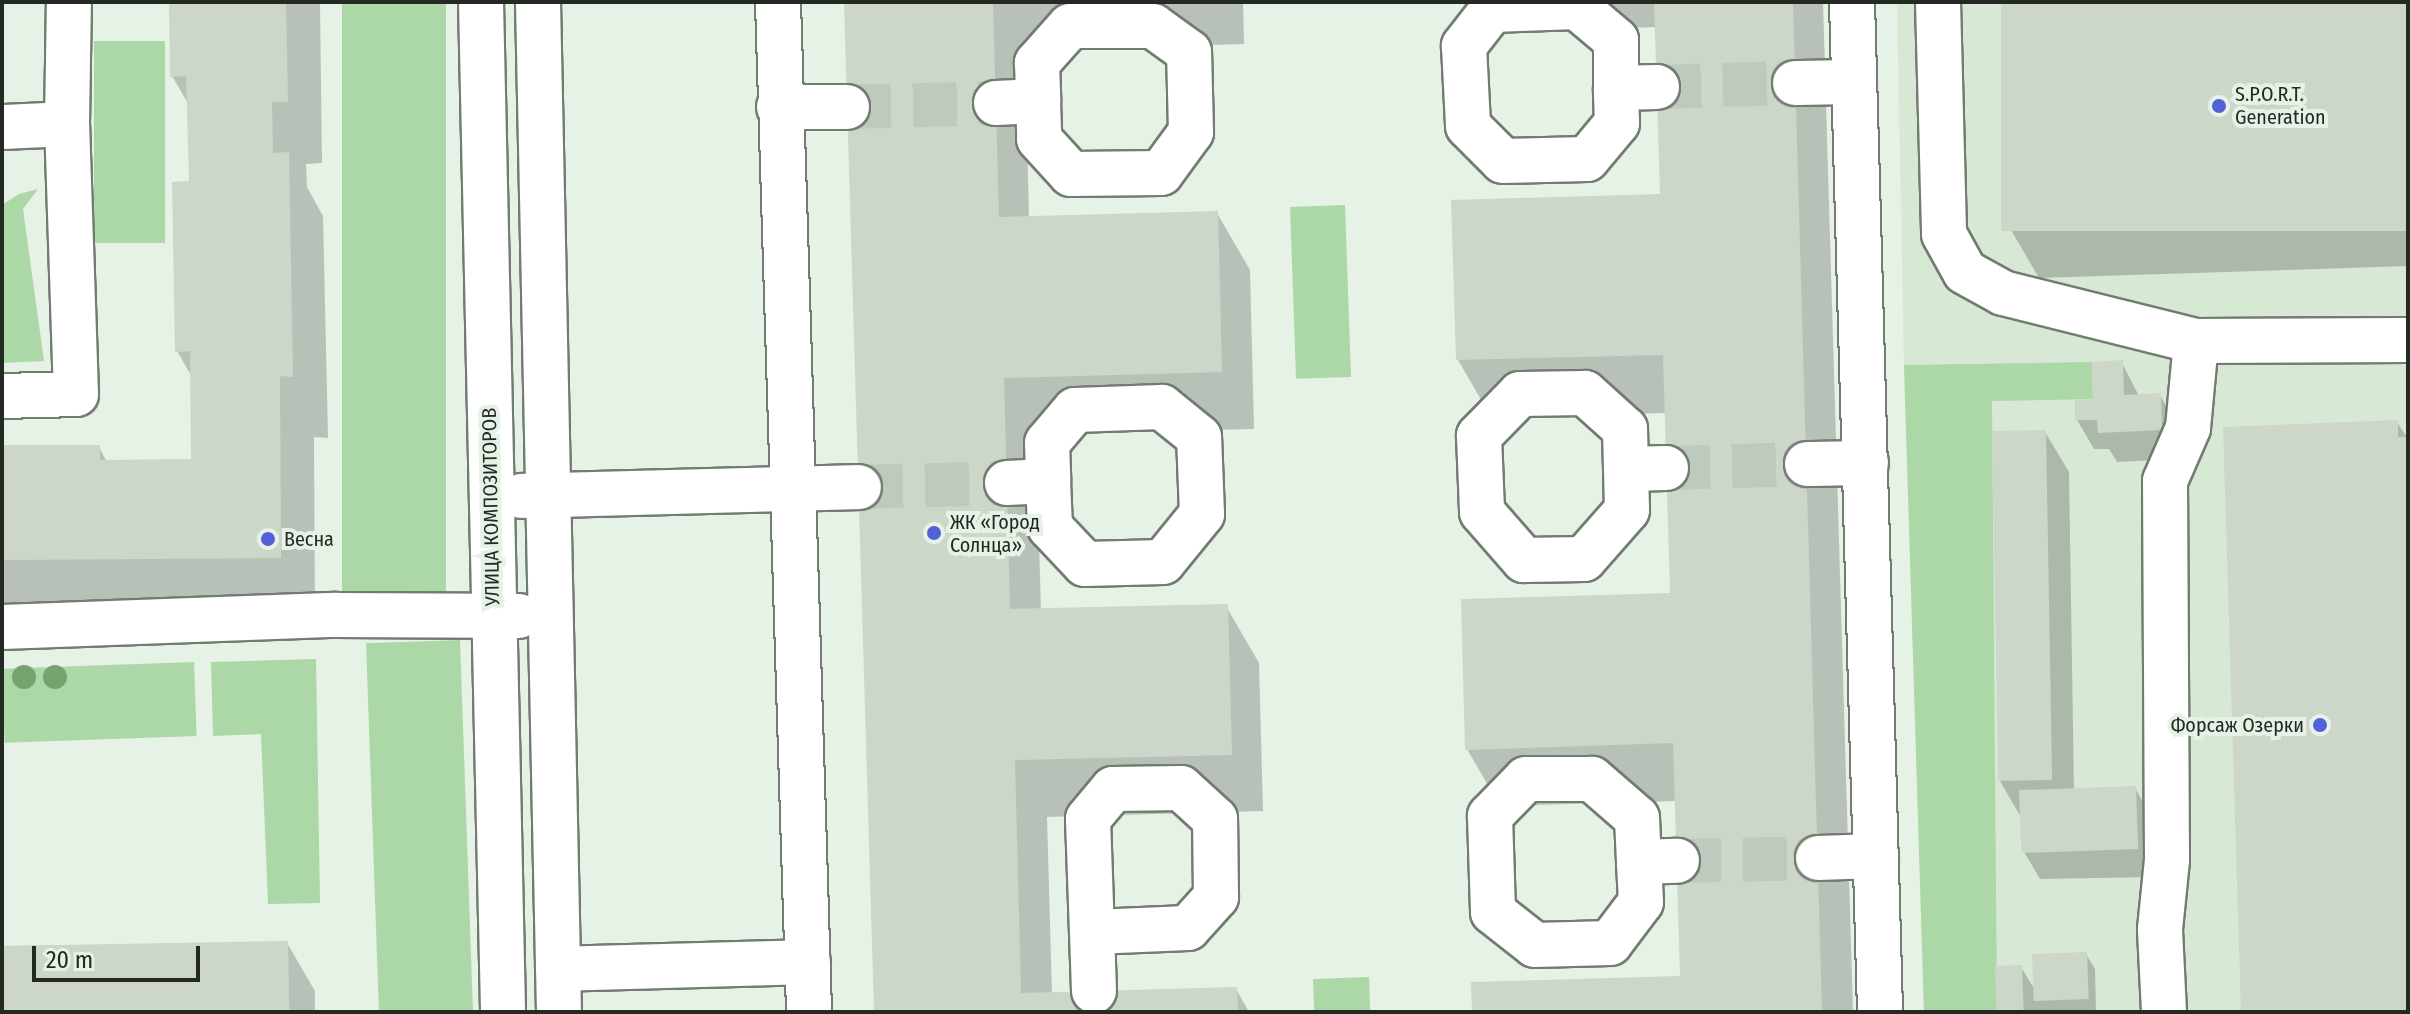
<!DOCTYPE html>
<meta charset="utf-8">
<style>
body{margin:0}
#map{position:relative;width:2410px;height:1014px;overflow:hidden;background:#e6f2e5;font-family:"Fira Sans Condensed",sans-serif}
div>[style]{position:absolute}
.built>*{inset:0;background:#d7e8d5}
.green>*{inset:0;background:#acd7a6;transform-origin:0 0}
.shadow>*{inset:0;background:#0003}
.building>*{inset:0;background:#ccd7ca;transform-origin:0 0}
.minor-tunnel>*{height:44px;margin-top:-22px;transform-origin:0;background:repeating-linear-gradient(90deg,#bfcabe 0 44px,transparent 0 66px)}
.roads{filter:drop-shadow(2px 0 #727c70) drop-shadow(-2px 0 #727c70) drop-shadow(0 2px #727c70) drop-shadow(0 -2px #727c70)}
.minor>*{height:44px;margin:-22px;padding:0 22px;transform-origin:22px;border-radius:22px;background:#fff}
.trees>*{width:24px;height:24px;margin:-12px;border-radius:50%;background:#75a26f}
.dots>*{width:22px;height:22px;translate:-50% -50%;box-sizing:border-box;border:4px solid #e6f2e5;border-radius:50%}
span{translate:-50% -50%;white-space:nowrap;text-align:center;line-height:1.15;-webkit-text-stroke:8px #e6f2e5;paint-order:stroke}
.poi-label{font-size:20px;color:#252924}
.left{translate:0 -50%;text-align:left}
.right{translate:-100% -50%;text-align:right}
.street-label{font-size:20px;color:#252924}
.frame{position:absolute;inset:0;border:4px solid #252924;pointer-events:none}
.scale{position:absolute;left:32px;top:946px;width:168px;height:36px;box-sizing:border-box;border:4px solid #252924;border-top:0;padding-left:10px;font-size:24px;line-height:28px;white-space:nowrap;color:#252924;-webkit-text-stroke:6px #e6f2e5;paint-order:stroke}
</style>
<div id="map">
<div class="built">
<div style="clip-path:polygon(1897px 2px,2408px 2px,2408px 1012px,1924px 1012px,1904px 365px)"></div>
</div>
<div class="green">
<div style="left:342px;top:2px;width:104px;height:594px"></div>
<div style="left:94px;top:41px;width:71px;height:202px"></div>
<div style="clip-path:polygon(38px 189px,23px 209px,44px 361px,2px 363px,2px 205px,19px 194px)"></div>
<div style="left:1345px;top:205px;width:172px;height:55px;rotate:88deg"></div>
<div style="clip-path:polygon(2092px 362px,2093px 399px,1992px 401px,1997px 1012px,1924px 1012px,1904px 365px)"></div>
<div style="left:460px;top:640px;width:372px;height:94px;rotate:88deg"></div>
<div style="clip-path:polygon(316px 659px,320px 903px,268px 904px,261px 734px,213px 736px,211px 662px)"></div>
<div style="left:194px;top:662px;width:74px;height:192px;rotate:88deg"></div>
<div style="left:1369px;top:977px;width:35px;height:56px;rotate:88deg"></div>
</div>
<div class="shadow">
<div style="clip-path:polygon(171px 2px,320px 2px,322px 163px,306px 164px,307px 187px,323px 216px,328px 438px,314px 437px,315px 619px,2px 622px,2px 447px,99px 447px,107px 462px,193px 461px,192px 377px,177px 351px,191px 183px,189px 105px,172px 76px)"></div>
<div style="clip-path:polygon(846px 2px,1243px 2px,1244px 44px,1025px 50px,1029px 218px,1217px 213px,1250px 270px,1254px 429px,1036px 434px,1041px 611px,1226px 606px,1259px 663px,1263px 811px,1047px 817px,1052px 994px,1236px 989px,1249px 1012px,876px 1012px)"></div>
<div style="clip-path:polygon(1463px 2px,1823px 2px,1853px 1012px,1474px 1012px,1682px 978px,1677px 801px,1500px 806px,1467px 749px,1672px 595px,1667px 413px,1491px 417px,1458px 360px,1662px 196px,1658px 27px,1481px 33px)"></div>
<div style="clip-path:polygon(2003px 2px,2408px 2px,2408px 266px,2039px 278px,2011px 230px)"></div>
<div style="clip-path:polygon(2122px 363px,2139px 396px,2160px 395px,2176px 424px,2178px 459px,2117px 462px,2109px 449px,2094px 449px,2077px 420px)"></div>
<div style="clip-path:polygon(2397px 422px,2408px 439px,2408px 1012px,2243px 1012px)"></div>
<div style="clip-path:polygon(2045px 432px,2069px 472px,2074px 790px,2135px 788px,2152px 818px,2153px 877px,2040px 879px,2023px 850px,2022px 819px,2000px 781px)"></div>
<div style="clip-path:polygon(287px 943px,315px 991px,315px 1012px,2px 1012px,2px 946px)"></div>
<div style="clip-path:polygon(2086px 954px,2095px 969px,2096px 1012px,1999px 1012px,2021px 967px,2035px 990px)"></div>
</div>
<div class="building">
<div style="clip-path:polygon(169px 2px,286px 2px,288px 102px,272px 102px,273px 153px,289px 152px,293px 377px,280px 376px,281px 558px,2px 560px,2px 445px,100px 445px,100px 460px,191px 459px,190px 351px,175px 352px,172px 182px,189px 181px,186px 76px,170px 77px)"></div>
<div style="clip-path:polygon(844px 2px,993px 2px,999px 217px,1218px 211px,1222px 372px,1004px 378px,1010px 609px,1228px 604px,1232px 755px,1015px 760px,1021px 993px,1237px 987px,1238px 1012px,874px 1012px)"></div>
<div style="clip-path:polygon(1654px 2px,1793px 2px,1822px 1012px,1472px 1012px,1471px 982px,1680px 976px,1673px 743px,1465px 750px,1461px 599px,1670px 593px,1663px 355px,1456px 360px,1451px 200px,1660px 194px)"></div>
<div style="left:2001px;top:2px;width:407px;height:229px"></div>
<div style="clip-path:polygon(2123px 360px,2124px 395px,2161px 393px,2162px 430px,2098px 433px,2097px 420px,2075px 420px,2075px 400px,2093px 399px,2092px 362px)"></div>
<div style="clip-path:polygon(2398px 420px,2398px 437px,2408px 437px,2408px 1012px,2241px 1012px,2223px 427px)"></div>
<div style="left:2046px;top:430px;width:350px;height:54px;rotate:89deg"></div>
<div style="left:2136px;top:786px;width:63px;height:117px;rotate:88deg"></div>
<div style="left:288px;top:941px;width:71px;height:286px;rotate:89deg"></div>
<div style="left:2087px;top:952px;width:47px;height:55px;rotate:88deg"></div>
<div style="left:2022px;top:965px;width:47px;height:27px;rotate:88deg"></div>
</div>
<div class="minor-tunnel">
<div style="left:1657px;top:87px;width:138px;rotate:-1.7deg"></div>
<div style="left:847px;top:107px;width:149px;rotate:-1.5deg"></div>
<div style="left:1666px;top:468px;width:141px;rotate:-1.6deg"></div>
<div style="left:859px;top:487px;width:148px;rotate:-1.5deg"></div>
<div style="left:1677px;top:861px;width:141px;rotate:-1.2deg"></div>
</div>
<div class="roads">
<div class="minor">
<div style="left:481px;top:2px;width:1010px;rotate:88.75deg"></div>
<div style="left:538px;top:2px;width:1010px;rotate:88.81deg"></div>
<div style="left:778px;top:2px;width:1010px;rotate:88.24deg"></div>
<div style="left:1852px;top:2px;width:1010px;rotate:88.41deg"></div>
<div style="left:1938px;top:2px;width:232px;rotate:88.5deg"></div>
<div style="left:1944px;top:234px;width:43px;rotate:61.1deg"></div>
<div style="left:1965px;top:272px;width:43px;rotate:28.9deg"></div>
<div style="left:2003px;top:293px;width:199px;rotate:14deg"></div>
<div style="left:2196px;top:341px;width:212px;rotate:-0.3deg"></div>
<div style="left:1795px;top:83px;width:59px;rotate:-1deg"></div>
<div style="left:1616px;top:88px;width:48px;rotate:-90deg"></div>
<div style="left:1616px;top:40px;width:51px;rotate:-139.8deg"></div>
<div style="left:1577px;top:7px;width:85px;rotate:178deg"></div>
<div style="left:1492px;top:10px;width:46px;rotate:127.9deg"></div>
<div style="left:1464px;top:46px;width:80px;rotate:87.1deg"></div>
<div style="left:1468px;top:126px;width:49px;rotate:45deg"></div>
<div style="left:1503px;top:161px;width:84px;rotate:-1.4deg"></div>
<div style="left:1587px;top:159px;width:47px;rotate:-50.2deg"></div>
<div style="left:1617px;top:123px;width:35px;rotate:-92deg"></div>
<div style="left:1616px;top:88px;width:41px;rotate:-1.4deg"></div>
<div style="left:996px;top:103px;width:42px;rotate:-2.7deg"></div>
<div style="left:1038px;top:101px;width:38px;rotate:88deg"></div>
<div style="left:1039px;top:139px;width:47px;rotate:47.6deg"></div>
<div style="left:1071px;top:174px;width:90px;rotate:-0.6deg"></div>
<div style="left:1161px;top:173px;width:51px;rotate:-53.8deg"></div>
<div style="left:1191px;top:132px;width:80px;rotate:-91.4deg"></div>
<div style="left:1189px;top:52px;width:44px;rotate:-144.2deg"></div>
<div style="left:1153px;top:26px;width:83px;rotate:180deg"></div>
<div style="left:1070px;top:26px;width:50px;rotate:131.7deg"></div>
<div style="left:1037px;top:63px;width:38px;rotate:88deg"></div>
<div style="left:779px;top:107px;width:68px"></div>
<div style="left:2px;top:127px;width:65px;rotate:-2.6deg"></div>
<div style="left:2px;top:396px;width:74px;rotate:-1.5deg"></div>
<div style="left:76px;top:394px;width:270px;rotate:-91.9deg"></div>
<div style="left:67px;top:124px;width:122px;rotate:-89.1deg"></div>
<div style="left:1807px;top:464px;width:59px;rotate:-1deg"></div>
<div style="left:1626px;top:469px;width:40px;rotate:-91.4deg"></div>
<div style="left:1625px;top:429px;width:54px;rotate:-138deg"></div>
<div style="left:1585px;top:393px;width:65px;rotate:179.1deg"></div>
<div style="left:1520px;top:394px;width:59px;rotate:134.3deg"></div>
<div style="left:1479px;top:436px;width:76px;rotate:87.7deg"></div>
<div style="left:1482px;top:512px;width:64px;rotate:48.8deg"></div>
<div style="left:1524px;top:560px;width:60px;rotate:-1deg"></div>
<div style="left:1584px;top:559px;width:65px;rotate:-48.7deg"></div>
<div style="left:1627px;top:510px;width:41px;rotate:-91.4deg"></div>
<div style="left:1626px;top:469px;width:40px;rotate:-1.4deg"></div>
<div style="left:1007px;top:483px;width:41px;rotate:-2.8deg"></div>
<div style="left:1048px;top:481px;width:46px;rotate:87.5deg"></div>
<div style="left:1050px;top:527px;width:51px;rotate:46.6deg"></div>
<div style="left:1085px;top:564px;width:78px;rotate:-1.5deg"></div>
<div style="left:1163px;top:562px;width:62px;rotate:-50.9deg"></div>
<div style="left:1202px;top:514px;width:77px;rotate:-92.2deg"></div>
<div style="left:1199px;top:437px;width:48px;rotate:-141deg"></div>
<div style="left:1162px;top:407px;width:87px;rotate:178deg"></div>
<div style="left:1075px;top:410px;width:43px;rotate:130.3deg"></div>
<div style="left:1047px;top:443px;width:38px;rotate:88deg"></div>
<div style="left:521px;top:496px;width:338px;rotate:-1.5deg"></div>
<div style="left:2px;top:627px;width:334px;rotate:-2.1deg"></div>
<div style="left:336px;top:615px;width:183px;rotate:0.3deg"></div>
<div style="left:1818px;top:858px;width:58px;rotate:-2deg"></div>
<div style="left:1639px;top:862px;width:44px;rotate:-92.6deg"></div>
<div style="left:1637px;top:818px;width:60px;rotate:-139.1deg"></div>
<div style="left:1592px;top:779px;width:66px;rotate:180deg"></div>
<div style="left:1526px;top:779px;width:52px;rotate:134.2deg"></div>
<div style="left:1490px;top:816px;width:96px;rotate:88.2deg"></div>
<div style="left:1493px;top:912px;width:53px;rotate:38.2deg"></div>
<div style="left:1535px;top:945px;width:75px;rotate:-1.5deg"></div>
<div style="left:1610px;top:943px;width:51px;rotate:-52.9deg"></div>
<div style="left:1641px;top:902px;width:40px;rotate:-92.9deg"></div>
<div style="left:1639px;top:862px;width:38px;rotate:-2deg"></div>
<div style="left:1093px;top:932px;width:95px;rotate:-2.4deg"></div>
<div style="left:1188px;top:928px;width:42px;rotate:-47.9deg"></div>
<div style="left:1216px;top:897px;width:78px;rotate:-90.7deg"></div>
<div style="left:1215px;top:819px;width:46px;rotate:-137.6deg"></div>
<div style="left:1181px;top:788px;width:68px;rotate:179.2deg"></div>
<div style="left:1113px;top:789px;width:39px;rotate:130deg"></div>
<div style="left:1088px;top:819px;width:172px;rotate:88deg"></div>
<div style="left:558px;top:969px;width:250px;rotate:-1.6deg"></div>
<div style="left:2164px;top:1012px;width:83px;rotate:-92.8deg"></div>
<div style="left:2160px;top:929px;width:69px;rotate:-84.2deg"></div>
<div style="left:2167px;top:860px;width:379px;rotate:-90.3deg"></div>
<div style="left:2165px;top:481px;width:58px;rotate:-66.5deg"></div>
<div style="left:2188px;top:428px;width:87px;rotate:-84.7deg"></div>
</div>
</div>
<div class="trees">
<div style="left:24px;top:677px"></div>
<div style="left:55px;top:677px"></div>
</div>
<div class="dots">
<div style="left:2219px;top:106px;background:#5361d7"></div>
<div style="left:934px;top:533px;background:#5361d7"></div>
<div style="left:268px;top:539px;background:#5361d7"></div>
<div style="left:2320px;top:725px;background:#5361d7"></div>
</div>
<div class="poi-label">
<span class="left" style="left:2235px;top:106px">S.P.O.R.T.<br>Generation</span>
<span class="left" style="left:950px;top:534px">ЖК «Город<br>Солнца»</span>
<span class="left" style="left:284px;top:539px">Весна</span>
<span class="right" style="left:2304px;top:725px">Форсаж Озерки</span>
</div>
<div class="street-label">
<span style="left:491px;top:507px;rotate:-91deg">УЛИЦА КОМПОЗИТОРОВ</span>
</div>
<div class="frame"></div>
<div class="scale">20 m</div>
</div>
